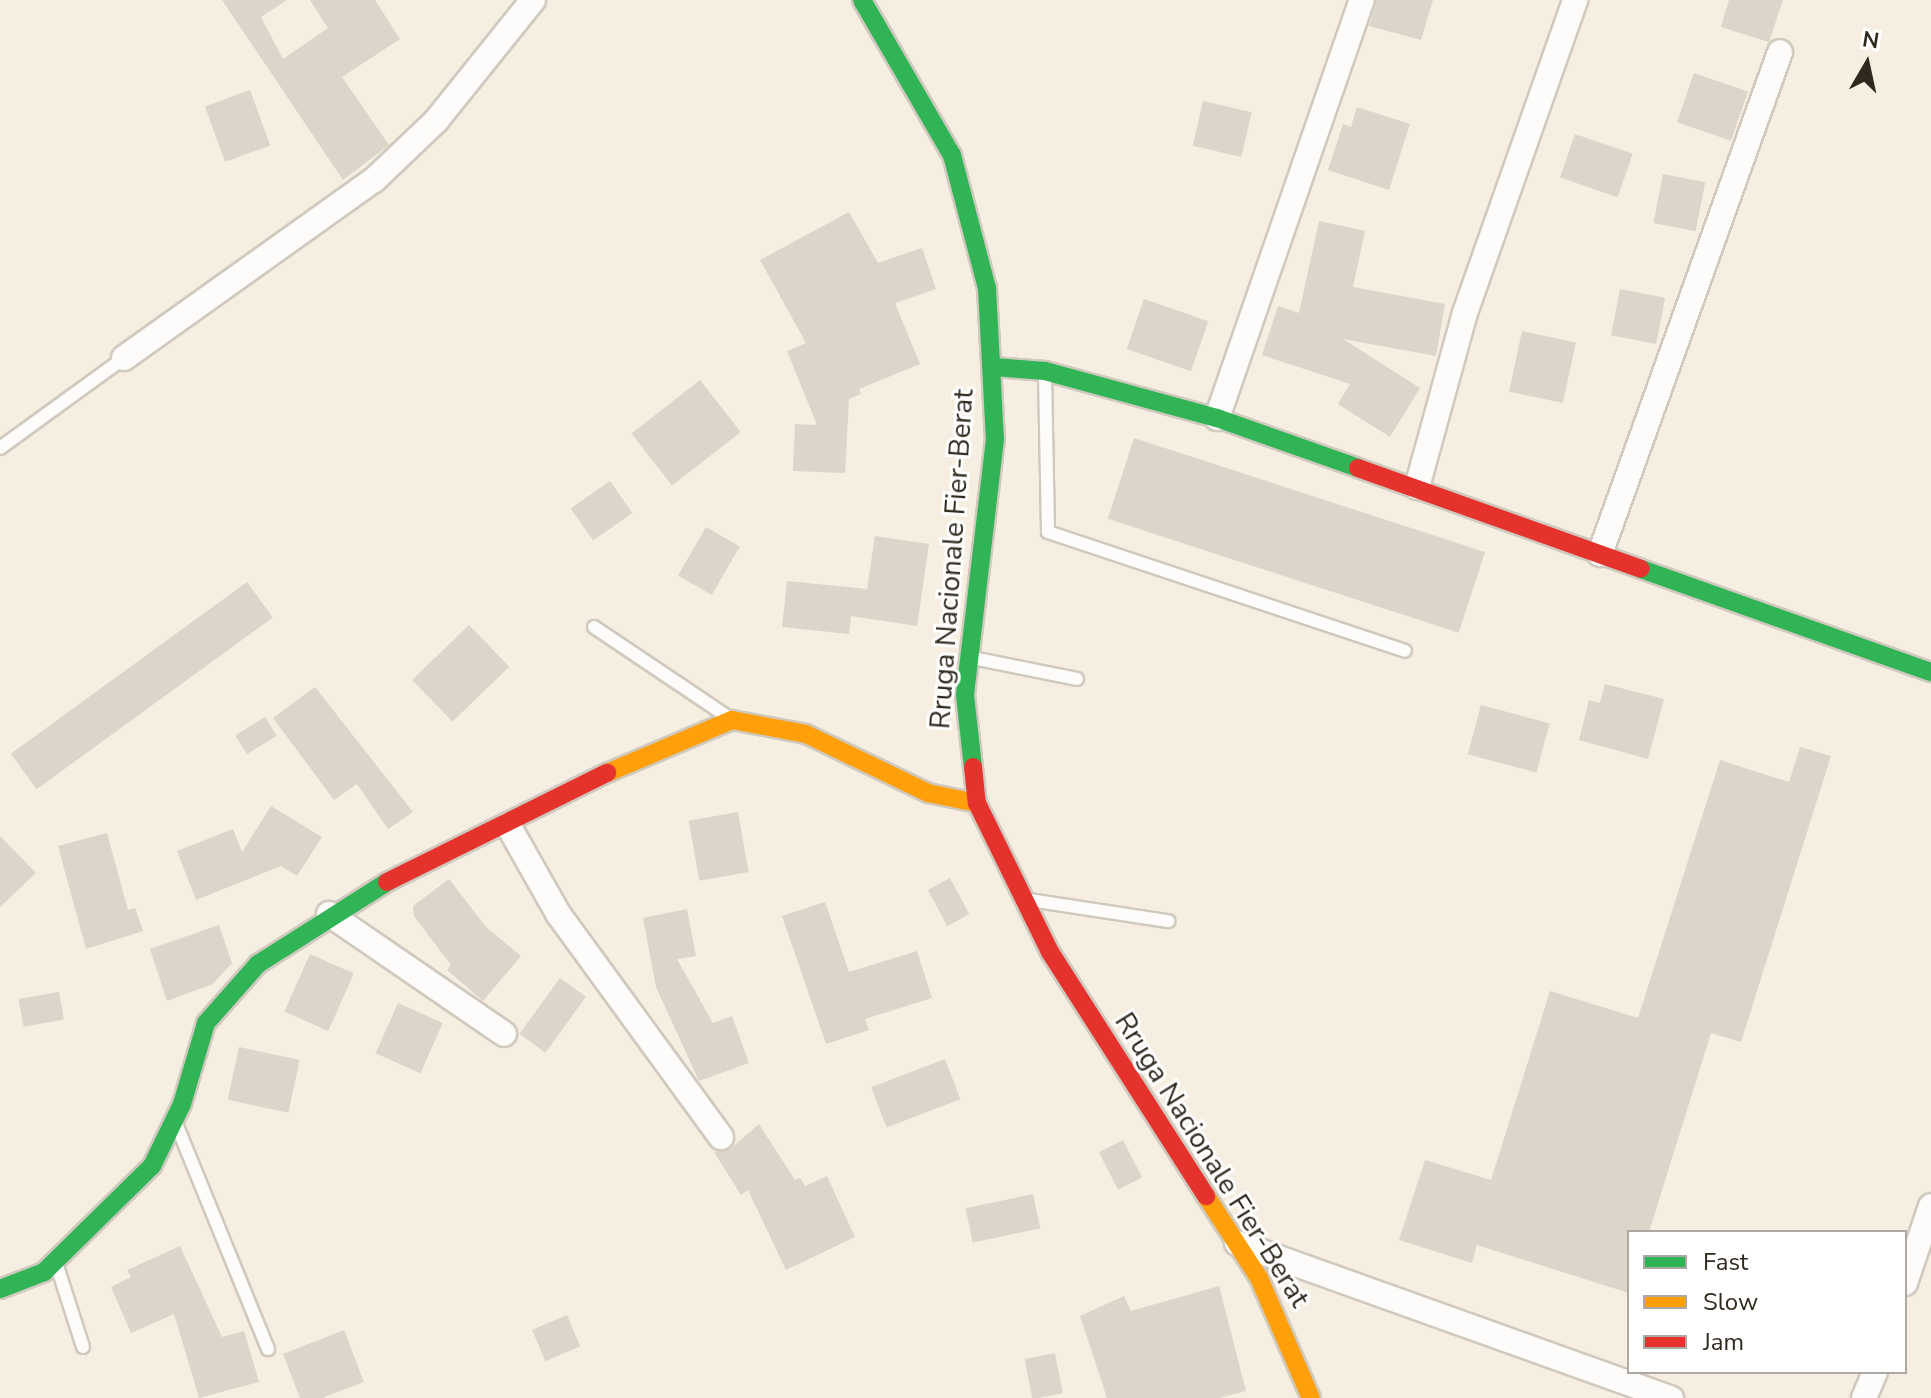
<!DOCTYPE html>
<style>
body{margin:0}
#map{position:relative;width:1931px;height:1398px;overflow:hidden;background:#f5eee1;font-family:"Nunito Sans",sans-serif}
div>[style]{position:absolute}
.building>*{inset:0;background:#dcd5ca;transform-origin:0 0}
.roads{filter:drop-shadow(2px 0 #cfc9be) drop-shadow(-2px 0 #cfc9be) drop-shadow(0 2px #cfc9be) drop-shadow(0 -2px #cfc9be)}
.lane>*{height:12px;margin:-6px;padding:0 6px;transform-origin:6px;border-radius:6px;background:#fefcfa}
.street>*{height:24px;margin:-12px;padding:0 12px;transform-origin:12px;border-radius:12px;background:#fefcfa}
.fast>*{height:18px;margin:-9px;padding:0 9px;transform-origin:9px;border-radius:9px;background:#30b455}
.slow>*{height:18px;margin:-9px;padding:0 9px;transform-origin:9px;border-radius:9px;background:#ff9f0a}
.jam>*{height:18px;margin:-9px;padding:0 9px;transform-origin:9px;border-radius:9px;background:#e5322d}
span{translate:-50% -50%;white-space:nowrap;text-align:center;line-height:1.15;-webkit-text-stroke:6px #fff;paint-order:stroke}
.street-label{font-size:28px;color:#2f291e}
.legend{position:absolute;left:1627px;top:1230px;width:280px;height:144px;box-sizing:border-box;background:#fff;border:2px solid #aca9a5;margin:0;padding:10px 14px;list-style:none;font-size:24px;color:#2f291e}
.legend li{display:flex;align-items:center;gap:16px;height:40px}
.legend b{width:40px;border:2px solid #aca9a5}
.north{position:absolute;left:1827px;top:24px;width:80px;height:80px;-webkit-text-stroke:6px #fff;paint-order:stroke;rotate:9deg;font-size:22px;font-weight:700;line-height:32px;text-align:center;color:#2f291e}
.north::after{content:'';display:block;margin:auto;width:28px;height:36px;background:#2f291e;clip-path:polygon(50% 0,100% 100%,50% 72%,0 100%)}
</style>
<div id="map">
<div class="building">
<div style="clip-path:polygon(222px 0,287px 0,261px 17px,283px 59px,328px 28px,310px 0,375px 0,400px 39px,342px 77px,389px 145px,343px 180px)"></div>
<div style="clip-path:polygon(1377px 0,1433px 0,1421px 40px,1369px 26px)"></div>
<div style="clip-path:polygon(1729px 0,1783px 0,1769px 42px,1721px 27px)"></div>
<div style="left:1694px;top:73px;width:57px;height:52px;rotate:19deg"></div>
<div style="left:250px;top:90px;width:59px;height:48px;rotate:70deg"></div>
<div style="left:1203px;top:101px;width:50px;height:46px;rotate:13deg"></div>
<div style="clip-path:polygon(1357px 107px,1410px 124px,1389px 190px,1328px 170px,1343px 124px,1351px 127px)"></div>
<div style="left:1575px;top:134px;width:61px;height:46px;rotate:19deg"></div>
<div style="left:1663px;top:174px;width:43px;height:50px;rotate:11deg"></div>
<div style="clip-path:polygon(849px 212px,878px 263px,922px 248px,936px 289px,895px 303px,920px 364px,859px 389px,861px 394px,849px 399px,845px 473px,793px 471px,795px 424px,817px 425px,787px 351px,806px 343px,760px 260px)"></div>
<div style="clip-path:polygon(1319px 221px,1365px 231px,1353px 287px,1445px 304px,1436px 356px,1343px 339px,1420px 388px,1390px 437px,1338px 404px,1350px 384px,1262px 355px,1278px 306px,1299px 313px)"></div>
<div style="left:1620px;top:289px;width:46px;height:47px;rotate:11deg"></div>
<div style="left:1144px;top:299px;width:68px;height:53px;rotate:19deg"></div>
<div style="left:1522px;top:331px;width:55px;height:62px;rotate:12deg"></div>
<div style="left:700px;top:380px;width:66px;height:87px;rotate:52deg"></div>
<div style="left:1134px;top:438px;width:369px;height:85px;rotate:18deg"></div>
<div style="left:610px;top:481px;width:39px;height:48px;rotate:55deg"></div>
<div style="left:706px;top:527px;width:39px;height:56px;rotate:30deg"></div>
<div style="clip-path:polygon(875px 536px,929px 544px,917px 626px,851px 616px,849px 634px,782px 627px,787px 581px,867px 589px)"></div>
<div style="left:247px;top:582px;width:44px;height:292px;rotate:54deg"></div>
<div style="left:469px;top:625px;width:58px;height:79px;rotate:46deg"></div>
<div style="clip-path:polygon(1605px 684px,1664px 699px,1648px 759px,1579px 740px,1589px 700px,1600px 703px)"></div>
<div style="clip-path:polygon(315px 687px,413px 812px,388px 829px,357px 784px,334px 800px,273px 718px)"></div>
<div style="left:1481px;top:705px;width:71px;height:51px;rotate:15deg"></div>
<div style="left:265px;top:717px;width:22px;height:35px;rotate:58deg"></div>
<div style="clip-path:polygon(1800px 747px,1831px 756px,1741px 1042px,1711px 1033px,1649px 1232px,1629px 1232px,1629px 1293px,1477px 1245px,1472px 1263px,1399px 1240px,1425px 1160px,1491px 1180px,1550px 991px,1638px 1018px,1720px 760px,1789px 782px)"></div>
<div style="clip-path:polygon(271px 806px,322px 837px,297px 876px,281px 866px,196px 900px,177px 851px,233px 829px,242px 852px)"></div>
<div style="left:738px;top:812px;width:61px;height:50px;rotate:80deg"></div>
<div style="clip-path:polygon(107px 833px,128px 910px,135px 908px,143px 931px,86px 949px,58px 846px)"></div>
<div style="clip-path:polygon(0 836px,36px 873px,0 907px)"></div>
<div style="left:950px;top:878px;width:41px;height:25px;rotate:62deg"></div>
<div style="clip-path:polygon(449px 879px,486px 927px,521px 956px,483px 1001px,447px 970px,451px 965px,414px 916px,413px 906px)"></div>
<div style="clip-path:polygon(825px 902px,849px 972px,917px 951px,932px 998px,865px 1019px,869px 1030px,826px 1044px,782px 916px)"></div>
<div style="clip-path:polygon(687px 909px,696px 956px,677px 959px,713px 1023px,732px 1016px,749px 1063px,699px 1081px,656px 987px,643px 918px)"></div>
<div style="clip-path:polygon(219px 925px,232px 963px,213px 984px,167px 1001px,150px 949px)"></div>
<div style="left:310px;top:954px;width:48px;height:63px;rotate:24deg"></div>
<div style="left:560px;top:978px;width:32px;height:69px;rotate:36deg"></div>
<div style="left:59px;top:992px;width:28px;height:41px;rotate:80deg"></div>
<div style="left:398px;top:1003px;width:49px;height:55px;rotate:24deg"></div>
<div style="left:239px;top:1047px;width:62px;height:54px;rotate:12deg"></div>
<div style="left:945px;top:1059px;width:43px;height:79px;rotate:69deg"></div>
<div style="clip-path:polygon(759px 1124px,795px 1180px,800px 1178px,805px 1186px,827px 1176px,855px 1237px,786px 1270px,748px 1190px,741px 1195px,714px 1152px,729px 1150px)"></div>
<div style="left:1123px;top:1140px;width:42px;height:27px;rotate:63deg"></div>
<div style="left:1033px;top:1194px;width:35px;height:69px;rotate:78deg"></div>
<div style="clip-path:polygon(180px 1246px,222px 1337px,244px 1331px,259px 1382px,199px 1398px,174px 1314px,131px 1333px,111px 1287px,131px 1277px,127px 1270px)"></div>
<div style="clip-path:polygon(1219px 1286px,1246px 1391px,1219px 1398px,1107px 1398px,1080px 1316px,1124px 1296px,1131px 1311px)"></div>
<div style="left:567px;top:1315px;width:34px;height:38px;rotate:67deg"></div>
<div style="clip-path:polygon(344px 1330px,364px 1382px,322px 1398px,300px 1398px,283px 1354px)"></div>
<div style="left:1055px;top:1353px;width:41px;height:31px;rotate:79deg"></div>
</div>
<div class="roads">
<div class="lane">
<div style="left:1045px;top:374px;width:158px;rotate:88.9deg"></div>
<div style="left:1048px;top:532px;width:376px;rotate:18.4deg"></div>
<div style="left:0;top:448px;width:153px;rotate:-36deg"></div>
<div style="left:594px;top:627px;width:161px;rotate:33.9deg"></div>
<div style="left:973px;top:658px;width:106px;rotate:11.4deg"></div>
<div style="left:1030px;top:900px;width:140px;rotate:8.7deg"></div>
<div style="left:177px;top:1126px;width:241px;rotate:67.8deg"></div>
<div style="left:57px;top:1266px;width:85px;rotate:72.2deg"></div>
</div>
<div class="street">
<div style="left:124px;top:358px;width:307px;rotate:-35.5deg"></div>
<div style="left:374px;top:180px;width:86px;rotate:-43.6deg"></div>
<div style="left:436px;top:121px;width:155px;rotate:-51.3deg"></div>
<div style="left:1217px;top:418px;width:442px;rotate:-70.9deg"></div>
<div style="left:1417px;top:487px;width:180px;rotate:-74.6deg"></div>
<div style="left:1465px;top:313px;width:332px;rotate:-70.6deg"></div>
<div style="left:1600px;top:554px;width:533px;rotate:-70.27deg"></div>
<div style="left:508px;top:825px;width:103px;rotate:60.5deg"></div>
<div style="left:559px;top:915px;width:275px;rotate:53.9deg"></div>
<div style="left:329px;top:914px;width:212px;rotate:34.4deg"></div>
<div style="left:1237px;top:1243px;width:461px;rotate:19.7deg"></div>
<div style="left:1905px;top:1283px;width:81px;rotate:-71.3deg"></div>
<div style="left:1864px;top:1398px;width:28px;rotate:-67deg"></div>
</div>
<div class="fast">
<div style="left:862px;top:0;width:179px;rotate:59.9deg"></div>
<div style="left:952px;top:155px;width:138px;rotate:75.3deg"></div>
<div style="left:987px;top:288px;width:151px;rotate:87deg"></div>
<div style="left:995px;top:439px;width:258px;rotate:96.7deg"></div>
<div style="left:965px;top:695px;width:72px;rotate:83.7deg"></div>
<div style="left:994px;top:367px;width:51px;rotate:4.5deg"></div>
<div style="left:1045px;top:371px;width:178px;rotate:15.3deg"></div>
<div style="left:1217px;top:418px;width:150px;rotate:19.5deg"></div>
<div style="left:1641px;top:569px;width:308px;rotate:19.6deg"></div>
<div style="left:0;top:1289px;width:47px;rotate:-21.1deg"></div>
<div style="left:44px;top:1272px;width:151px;rotate:-44.5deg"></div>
<div style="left:152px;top:1166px;width:69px;rotate:-64.2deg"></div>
<div style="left:182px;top:1104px;width:84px;rotate:-73.5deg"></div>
<div style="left:206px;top:1023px;width:79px;rotate:-48.6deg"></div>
<div style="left:258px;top:964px;width:153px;rotate:-32.4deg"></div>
</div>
<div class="slow">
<div style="left:607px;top:773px;width:136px;rotate:-23deg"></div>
<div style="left:732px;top:720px;width:75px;rotate:10.7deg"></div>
<div style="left:806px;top:734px;width:136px;rotate:25.8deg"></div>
<div style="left:928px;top:793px;width:50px;rotate:11.5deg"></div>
<div style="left:1206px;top:1196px;width:98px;rotate:57.1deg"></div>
<div style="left:1259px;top:1278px;width:131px;rotate:66.6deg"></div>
</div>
<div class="jam">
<div style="left:1358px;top:468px;width:300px;rotate:19.6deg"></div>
<div style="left:973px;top:767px;width:36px;rotate:84deg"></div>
<div style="left:977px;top:803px;width:166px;rotate:63.9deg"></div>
<div style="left:1050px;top:952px;width:290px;rotate:57.4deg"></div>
<div style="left:387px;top:882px;width:246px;rotate:-26.4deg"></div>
</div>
</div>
<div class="street-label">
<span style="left:952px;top:559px;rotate:-86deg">Rruga Nacionale Fier-Berat</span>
<span style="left:1212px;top:1160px;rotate:58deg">Rruga Nacionale Fier-Berat</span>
</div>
<ul class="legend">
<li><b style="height:10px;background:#30b455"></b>Fast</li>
<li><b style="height:10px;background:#ff9f0a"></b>Slow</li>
<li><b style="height:10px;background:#e5322d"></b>Jam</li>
</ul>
<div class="north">N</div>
</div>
